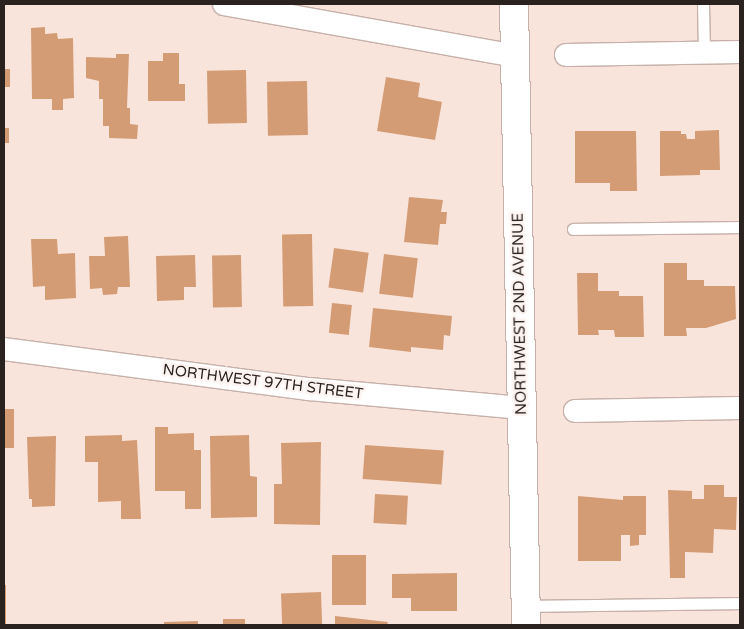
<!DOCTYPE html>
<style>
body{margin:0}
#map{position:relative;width:744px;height:629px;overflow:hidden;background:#f9e4db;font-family:"Varela Round",sans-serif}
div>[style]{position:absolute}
.building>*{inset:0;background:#d49c75;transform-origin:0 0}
.roads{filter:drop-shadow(1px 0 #c5b1a9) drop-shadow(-1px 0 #c5b1a9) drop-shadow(0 1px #c5b1a9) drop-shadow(0 -1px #c5b1a9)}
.service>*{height:11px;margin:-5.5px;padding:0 5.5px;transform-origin:5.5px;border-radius:5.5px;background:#fff}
.minor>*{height:22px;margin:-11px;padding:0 11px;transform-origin:11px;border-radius:11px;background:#fff}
.tertiary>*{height:28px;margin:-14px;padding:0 14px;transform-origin:14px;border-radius:14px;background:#fff}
span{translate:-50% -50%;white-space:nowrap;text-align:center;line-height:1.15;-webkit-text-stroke:5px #fdf4f1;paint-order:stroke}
.street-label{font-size:15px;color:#2a221f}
.frame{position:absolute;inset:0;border:5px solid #2a221f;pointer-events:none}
</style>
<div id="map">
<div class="building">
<div style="clip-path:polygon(45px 27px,45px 34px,57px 33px,58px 39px,73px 38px,74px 98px,63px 99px,63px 110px,52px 110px,52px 99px,32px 99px,31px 28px)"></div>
<div style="clip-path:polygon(163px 53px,179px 53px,179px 84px,185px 84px,185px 101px,148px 101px,148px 61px,163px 61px)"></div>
<div style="clip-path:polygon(116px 54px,129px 54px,127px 108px,130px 108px,130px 124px,138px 125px,137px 139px,109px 138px,109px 126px,103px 126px,103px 99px,99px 99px,99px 81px,86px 78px,86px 57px,116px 58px)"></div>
<div style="left:10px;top:69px;width:18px;height:6px;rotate:90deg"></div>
<div style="left:246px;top:70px;width:53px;height:39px;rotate:89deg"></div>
<div style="clip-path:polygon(386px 77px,420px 83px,418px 97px,442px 102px,435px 140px,377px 131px)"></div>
<div style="left:307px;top:81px;width:54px;height:40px;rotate:89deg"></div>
<div style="left:4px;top:128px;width:5px;height:15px"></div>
<div style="clip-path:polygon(719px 130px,720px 170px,700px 170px,700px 175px,660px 176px,660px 131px,681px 131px,681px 134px,686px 134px,687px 139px,695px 139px,695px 131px)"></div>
<div style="clip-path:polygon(575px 131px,636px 131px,637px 191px,610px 191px,610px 183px,575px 183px)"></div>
<div style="clip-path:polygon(409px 197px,443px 200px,441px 212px,447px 212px,446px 224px,440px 224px,438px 245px,404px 242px)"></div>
<div style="left:312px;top:234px;width:72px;height:30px;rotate:89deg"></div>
<div style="clip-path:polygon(128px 236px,130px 287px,118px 287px,117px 294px,103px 295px,102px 288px,90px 289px,89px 256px,105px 256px,104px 237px)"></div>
<div style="clip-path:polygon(31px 239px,57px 239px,58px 254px,75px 253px,76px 298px,45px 300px,45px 286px,33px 287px)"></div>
<div style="left:334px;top:248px;width:35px;height:40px;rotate:8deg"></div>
<div style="left:384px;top:254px;width:34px;height:40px;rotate:7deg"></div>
<div style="clip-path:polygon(195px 255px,196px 287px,184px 287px,184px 300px,157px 301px,156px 256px)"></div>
<div style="left:241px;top:255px;width:52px;height:29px;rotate:89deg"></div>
<div style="clip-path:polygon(664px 263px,687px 263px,687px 280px,704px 280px,704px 286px,735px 286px,736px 319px,706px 328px,686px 328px,687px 336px,664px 336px)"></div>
<div style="clip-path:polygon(577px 273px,598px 273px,598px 291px,619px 291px,619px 296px,643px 296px,644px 337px,615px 337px,614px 330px,598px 330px,599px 335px,578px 335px)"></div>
<div style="left:332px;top:303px;width:20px;height:30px;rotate:6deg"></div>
<div style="clip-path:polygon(373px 308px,452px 316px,450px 336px,444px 335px,443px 350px,411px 347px,411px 352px,369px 347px)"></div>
<div style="left:4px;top:409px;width:10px;height:39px"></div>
<div style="clip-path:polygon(155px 427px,168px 427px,168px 434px,194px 433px,194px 450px,201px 450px,201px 509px,185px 509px,185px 491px,155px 491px)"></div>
<div style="clip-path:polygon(122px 435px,122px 441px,137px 440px,141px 519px,121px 519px,121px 501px,98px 502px,98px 462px,85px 462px,85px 436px)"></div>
<div style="clip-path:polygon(249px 435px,250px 476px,257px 477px,257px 517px,211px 518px,210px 436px)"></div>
<div style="clip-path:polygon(56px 436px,55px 506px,32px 507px,32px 499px,29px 499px,27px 437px)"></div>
<div style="clip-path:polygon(321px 442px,320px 525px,274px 524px,274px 484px,282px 484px,281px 443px)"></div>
<div style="left:365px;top:445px;width:79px;height:34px;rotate:4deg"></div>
<div style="clip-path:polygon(704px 485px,724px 485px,724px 497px,737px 497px,736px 530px,714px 529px,713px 553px,685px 552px,685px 578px,670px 578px,668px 490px,692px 491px,692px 499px,704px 499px)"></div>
<div style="left:375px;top:494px;width:33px;height:29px;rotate:3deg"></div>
<div style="clip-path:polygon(578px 496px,623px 500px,623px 496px,646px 496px,646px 535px,639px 535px,639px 545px,630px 546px,630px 535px,621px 535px,621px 561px,578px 561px)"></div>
<div style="left:332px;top:555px;width:34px;height:50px"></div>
<div style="clip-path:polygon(457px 573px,457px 611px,411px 611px,411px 598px,392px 598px,392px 574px)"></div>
<div style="left:4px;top:585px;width:2px;height:40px"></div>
<div style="left:321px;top:592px;width:33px;height:40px;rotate:88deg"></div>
<div style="clip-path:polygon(335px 616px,388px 622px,387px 625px,335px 625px)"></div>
<div style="left:223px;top:619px;width:22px;height:6px"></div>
<div style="clip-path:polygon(198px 621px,198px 625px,164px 625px,164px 622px)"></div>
</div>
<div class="roads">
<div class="service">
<div style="left:703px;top:4px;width:49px;rotate:88.8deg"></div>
<div style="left:573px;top:229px;width:167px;rotate:-0.7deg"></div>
<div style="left:526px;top:606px;width:214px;rotate:-0.8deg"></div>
</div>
<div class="minor">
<div style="left:224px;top:4px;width:296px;rotate:10.1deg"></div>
<div style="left:566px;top:55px;width:174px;rotate:-1deg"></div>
<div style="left:4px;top:349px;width:308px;rotate:7.5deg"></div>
<div style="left:309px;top:389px;width:214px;rotate:5.1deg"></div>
<div style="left:575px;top:411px;width:165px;rotate:-1deg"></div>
</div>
<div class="tertiary">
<div style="left:514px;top:4px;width:621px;rotate:88.89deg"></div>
</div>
</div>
<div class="street-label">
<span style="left:520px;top:314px;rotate:-91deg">NORTHWEST 2ND AVENUE</span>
<span style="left:263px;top:382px;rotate:7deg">NORTHWEST 97TH STREET</span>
</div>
<div class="frame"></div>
</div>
